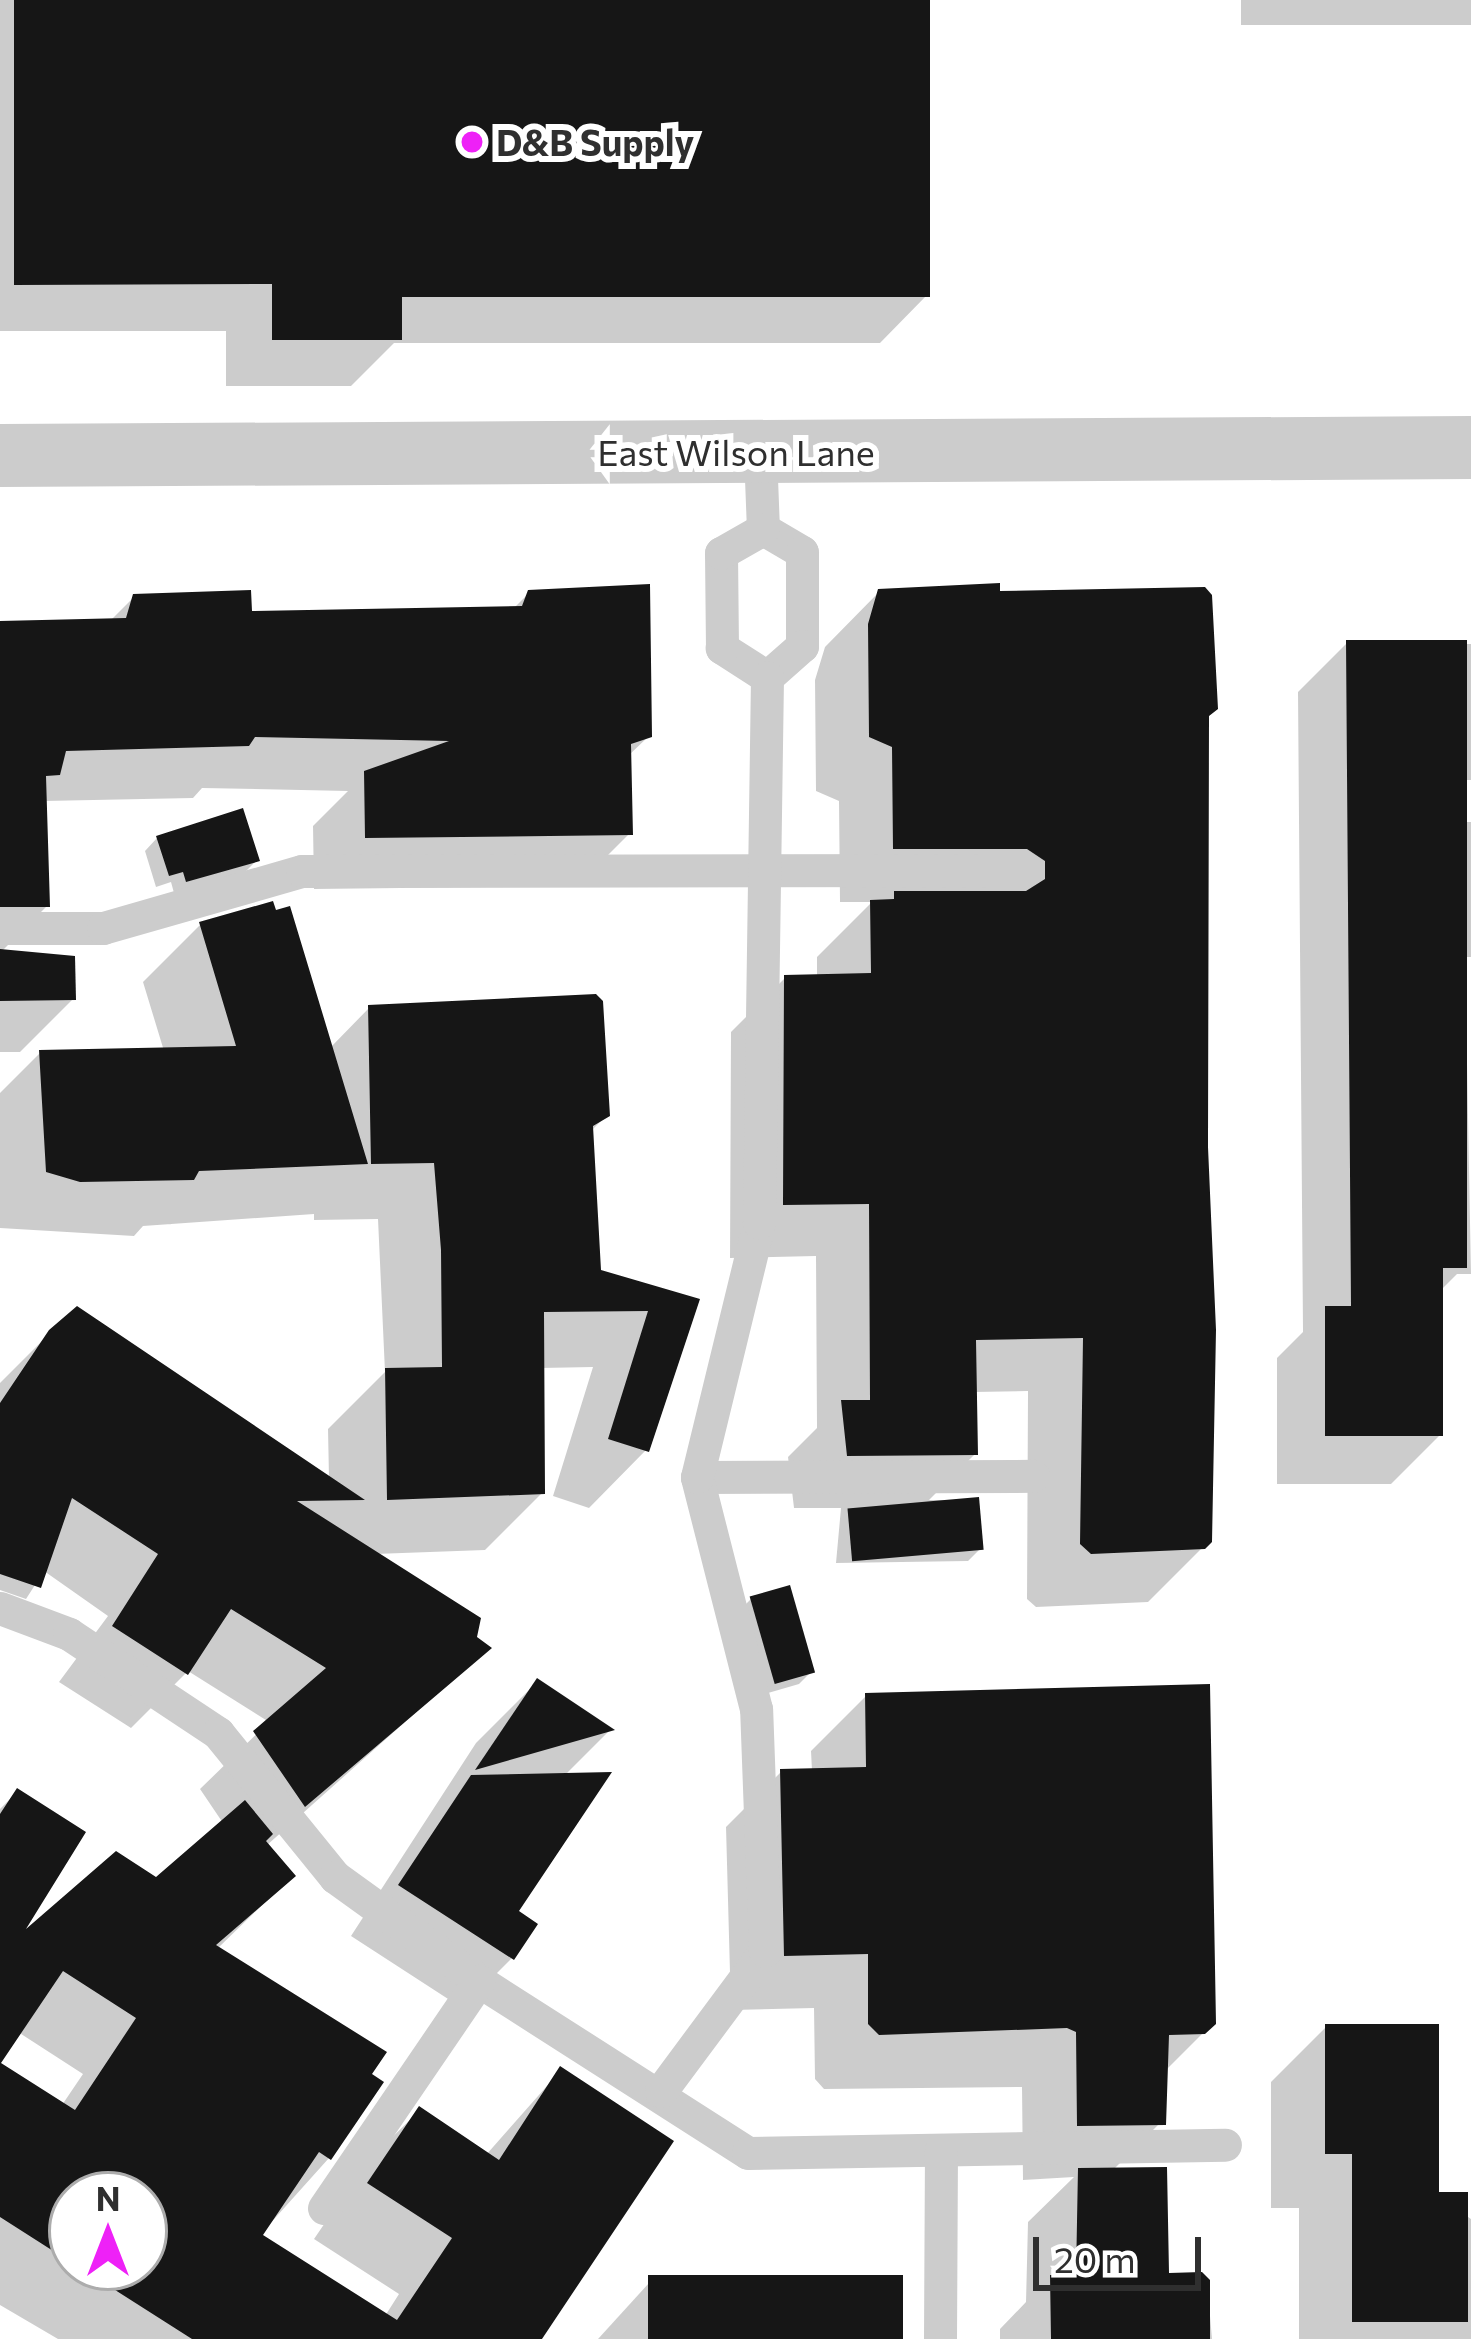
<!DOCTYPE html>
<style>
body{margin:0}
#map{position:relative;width:1471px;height:2339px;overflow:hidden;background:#fff;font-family:Commissioner,sans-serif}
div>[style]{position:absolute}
.shadow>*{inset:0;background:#0003;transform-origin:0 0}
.building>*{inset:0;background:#161616;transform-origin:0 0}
.service>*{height:33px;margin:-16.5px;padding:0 16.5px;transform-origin:16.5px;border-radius:16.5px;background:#ccc}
.minor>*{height:63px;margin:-31.5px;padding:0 31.5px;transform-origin:31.5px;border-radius:31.5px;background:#ccc}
.dots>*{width:33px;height:33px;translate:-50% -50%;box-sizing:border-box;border:6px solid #fff;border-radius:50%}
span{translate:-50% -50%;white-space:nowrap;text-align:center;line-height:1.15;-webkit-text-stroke:12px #fff;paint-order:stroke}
.poi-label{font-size:36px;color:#2f2f2f;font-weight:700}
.left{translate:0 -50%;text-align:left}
.street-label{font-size:36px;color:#2f2f2f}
.north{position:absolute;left:48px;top:2171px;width:120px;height:120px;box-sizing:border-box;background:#fff;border:3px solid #acacac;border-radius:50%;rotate:0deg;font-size:33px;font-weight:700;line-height:48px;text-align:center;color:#2f2f2f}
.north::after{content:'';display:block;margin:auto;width:42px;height:54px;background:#ee21f7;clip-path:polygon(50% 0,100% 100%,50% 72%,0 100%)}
.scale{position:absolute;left:1033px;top:2237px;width:168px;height:54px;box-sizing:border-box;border:6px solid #2f2f2f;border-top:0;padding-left:15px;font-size:36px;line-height:42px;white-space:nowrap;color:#2f2f2f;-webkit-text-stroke:9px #fff;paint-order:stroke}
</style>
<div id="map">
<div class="shadow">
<div style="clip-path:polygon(0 0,927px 0,927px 295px,880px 343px,394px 343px,351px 386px,226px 386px,226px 331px,0 331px)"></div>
<div style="left:1241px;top:0;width:230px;height:25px"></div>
<div style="clip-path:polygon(879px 592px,997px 594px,1206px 717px,1209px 1541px,1148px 1602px,1036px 1607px,1027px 1599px,1028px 1391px,974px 1392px,975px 1454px,929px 1500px,977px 1500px,981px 1548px,968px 1561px,836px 1563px,841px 1508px,794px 1508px,788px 1457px,817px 1428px,816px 1256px,730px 1258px,731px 1032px,785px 978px,817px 977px,817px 957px,872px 902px,840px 902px,839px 801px,816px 791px,815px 680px,825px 647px)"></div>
<div style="clip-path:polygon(529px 593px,649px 736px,628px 756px,630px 833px,577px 886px,314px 889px,313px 826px,348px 791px,202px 788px,193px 798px,44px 801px,47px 906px,2px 951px,73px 999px,20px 1052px,0 1052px,0 624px,110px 621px,134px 597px,249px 614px,513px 609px)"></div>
<div style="clip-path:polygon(1347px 643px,1471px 644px,1471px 780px,1464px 780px,1464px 822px,1471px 822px,1471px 957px,1465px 957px,1471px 1274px,1457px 1274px,1440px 1291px,1440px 1435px,1391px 1484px,1277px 1484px,1277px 1358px,1303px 1332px,1298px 692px)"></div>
<div style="clip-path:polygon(157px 838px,257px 860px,244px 873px,174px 893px,171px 882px,156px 887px,145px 851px)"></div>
<div style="clip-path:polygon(evenodd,200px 925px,330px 1048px,369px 1008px,607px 1115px,590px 1132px,598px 1272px,697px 1301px,646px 1450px,589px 1508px,553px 1496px,593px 1367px,541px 1368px,542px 1493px,485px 1550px,375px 1554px,488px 1648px,266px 1846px,292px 1876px,217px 1949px,329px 2158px,259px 2236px,385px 2316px,399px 2294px,314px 2239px,365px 2164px,420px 2110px,486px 2155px,561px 2070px,538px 2339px,58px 2339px,0 2305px,0 2066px,62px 2105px,83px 2074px,18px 2032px,0 2060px,0 1809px,17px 1792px,16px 1940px,157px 1881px,223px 1823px,200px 1789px,269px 1722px,188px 1671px,131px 1728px,59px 1682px,108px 1616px,44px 1571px,26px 1599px,0 1590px,0 1383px,51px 1332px,329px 1479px,328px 1429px,385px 1372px,378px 1219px,314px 1220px,314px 1214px,143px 1226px,134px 1236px,0 1228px,0 1093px,40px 1053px,164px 1051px,143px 982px,200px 925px,72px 2195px,144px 2195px,144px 2267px,72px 2267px,72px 2195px)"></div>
<div style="clip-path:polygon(751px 1599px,812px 1671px,799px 1684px,761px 1695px,738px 1612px)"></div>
<div style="clip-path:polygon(537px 1682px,610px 1730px,564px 1776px,515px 1912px,512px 1958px,462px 2008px,351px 1936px,476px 1743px)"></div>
<div style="clip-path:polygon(866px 1696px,1213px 2023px,1165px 2071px,1163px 2120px,1112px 2171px,1166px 2276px,1207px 2281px,1212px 2339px,1000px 2339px,1000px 2329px,1026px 2302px,1028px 2222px,1074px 2177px,1023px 2180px,1022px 2087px,824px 2089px,815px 2079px,814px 2008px,731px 2010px,726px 1827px,781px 1772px,812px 1771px,811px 1751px)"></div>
<div style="clip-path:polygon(1326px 2027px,1436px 2195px,1471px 2219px,1471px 2339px,1299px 2339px,1299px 2208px,1271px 2208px,1271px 2082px)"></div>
<div style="clip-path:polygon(649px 2283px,900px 2339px,598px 2339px)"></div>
</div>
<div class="building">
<div style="clip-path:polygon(14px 0,930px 0,930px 297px,402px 297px,402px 340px,272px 340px,272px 284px,14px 285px)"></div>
<div style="clip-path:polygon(1000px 583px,1000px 591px,1205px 587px,1212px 595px,1218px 709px,1209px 716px,1208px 1147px,1216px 1330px,1212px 1542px,1205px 1549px,1091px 1554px,1080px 1544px,1083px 1338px,976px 1340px,978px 1455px,847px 1456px,841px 1400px,870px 1400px,869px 1204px,783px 1205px,784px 975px,871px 973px,870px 900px,894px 899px,894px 891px,1026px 891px,1045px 879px,1045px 861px,1027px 849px,893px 849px,892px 747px,869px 737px,868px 624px,878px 589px)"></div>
<div style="clip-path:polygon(650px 584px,652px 737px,631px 744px,633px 835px,365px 838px,364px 771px,449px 741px,255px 737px,249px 746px,66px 751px,60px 775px,46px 776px,50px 907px,0 907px,0 621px,126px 618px,133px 594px,251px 590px,252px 611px,522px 606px,528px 590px)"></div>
<div style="clip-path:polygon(1346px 640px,1467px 640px,1467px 1268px,1443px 1268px,1443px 1436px,1325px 1436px,1325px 1306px,1351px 1306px)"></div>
<div style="clip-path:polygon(243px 808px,260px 861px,186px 882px,183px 872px,169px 876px,156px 836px)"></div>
<div style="clip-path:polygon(273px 901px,276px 910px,290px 906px,368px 1164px,199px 1171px,194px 1180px,80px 1182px,46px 1172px,39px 1050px,236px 1046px,199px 922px)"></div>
<div style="clip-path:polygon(0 949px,75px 956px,76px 1000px,0 1001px)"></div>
<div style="clip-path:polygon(596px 994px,603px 1001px,610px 1116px,593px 1126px,601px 1270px,700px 1299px,649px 1452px,608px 1439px,648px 1311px,544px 1312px,545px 1494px,387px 1500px,385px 1368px,442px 1367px,441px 1250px,434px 1163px,371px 1164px,368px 1005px)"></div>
<div style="clip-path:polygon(77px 1306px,365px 1500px,297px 1501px,481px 1618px,477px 1637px,492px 1648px,305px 1807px,253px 1731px,326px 1668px,231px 1609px,188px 1675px,112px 1626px,158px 1554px,72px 1498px,41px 1588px,0 1574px,0 1403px,49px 1330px)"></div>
<div style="left:979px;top:1497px;width:53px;height:132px;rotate:85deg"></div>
<div style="left:790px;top:1585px;width:91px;height:42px;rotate:74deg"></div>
<div style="clip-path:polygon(537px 1678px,615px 1730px,475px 1770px)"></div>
<div style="clip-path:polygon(1210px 1684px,1216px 2024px,1205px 2034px,1169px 2035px,1166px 2125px,1077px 2126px,1076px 2032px,1067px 2028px,879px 2035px,868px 2024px,868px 1954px,784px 1956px,780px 1769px,866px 1767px,865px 1693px)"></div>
<div style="clip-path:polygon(612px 1772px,519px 1911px,538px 1924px,514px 1960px,398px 1885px,471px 1775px)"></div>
<div style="clip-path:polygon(evenodd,17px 1788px,86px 1832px,26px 1929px,116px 1851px,156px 1877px,245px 1800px,273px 1834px,266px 1841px,296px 1876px,216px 1945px,387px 2052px,372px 2074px,384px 2082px,331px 2160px,319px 2152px,263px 2235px,397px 2320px,452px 2238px,367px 2183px,419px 2106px,499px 2160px,560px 2066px,674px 2141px,542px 2339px,192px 2339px,79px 2267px,144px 2267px,144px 2195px,72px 2195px,72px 2263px,0 2217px,0 1814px,17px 1788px,63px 1971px,136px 2018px,75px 2110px,1px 2063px,63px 1971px)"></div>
<div style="clip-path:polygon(1325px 2024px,1439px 2024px,1439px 2192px,1468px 2192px,1468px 2322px,1352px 2322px,1352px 2154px,1325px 2154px)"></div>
<div style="clip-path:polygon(1167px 2167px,1169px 2273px,1202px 2272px,1210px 2280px,1210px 2339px,1051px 2339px,1050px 2275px,1076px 2275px,1078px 2168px)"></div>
<div style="left:903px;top:2275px;width:64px;height:255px;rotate:90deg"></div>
</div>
<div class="service">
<div style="left:760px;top:452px;width:77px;rotate:87.8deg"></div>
<div style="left:763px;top:529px;width:45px;rotate:30.5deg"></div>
<div style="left:802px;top:552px;width:94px;rotate:90deg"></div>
<div style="left:802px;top:646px;width:47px;rotate:138.5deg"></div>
<div style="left:767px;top:677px;width:54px;rotate:-147.2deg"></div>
<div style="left:722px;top:648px;width:95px;rotate:-90.6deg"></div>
<div style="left:721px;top:553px;width:48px;rotate:-29.7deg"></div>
<div style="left:0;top:928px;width:103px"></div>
<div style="left:103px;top:928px;width:207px;rotate:-16deg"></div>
<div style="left:302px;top:871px;width:724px;rotate:-0.08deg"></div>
<div style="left:697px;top:1477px;width:336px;rotate:-0.2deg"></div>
<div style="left:0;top:1608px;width:74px;rotate:20.6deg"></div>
<div style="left:69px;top:1634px;width:179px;rotate:33.6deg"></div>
<div style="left:218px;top:1733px;width:186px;rotate:50.9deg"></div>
<div style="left:335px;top:1877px;width:178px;rotate:35.8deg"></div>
<div style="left:479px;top:1981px;width:319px;rotate:32.6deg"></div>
<div style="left:748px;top:2153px;width:477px;rotate:-1deg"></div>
<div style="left:661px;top:2091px;width:174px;rotate:-53.4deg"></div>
<div style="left:765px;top:1951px;width:242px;rotate:-92.1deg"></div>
<div style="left:756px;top:1709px;width:239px;rotate:-104.3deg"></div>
<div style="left:697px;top:1477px;width:261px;rotate:-76.3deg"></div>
<div style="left:759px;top:1223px;width:546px;rotate:-89.16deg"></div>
<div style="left:324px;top:2208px;width:275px;rotate:-55.7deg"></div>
<div style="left:940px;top:2339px;width:189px;rotate:-89.7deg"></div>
</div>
<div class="minor">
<div style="left:0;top:455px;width:1471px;rotate:-0.31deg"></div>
</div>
<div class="dots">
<div style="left:472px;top:142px;background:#ee21f7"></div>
</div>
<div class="poi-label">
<span class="left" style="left:496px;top:142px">D&amp;B Supply</span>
</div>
<div class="street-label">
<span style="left:736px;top:452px">East Wilson Lane</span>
</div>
<div class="north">N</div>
<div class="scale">20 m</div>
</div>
